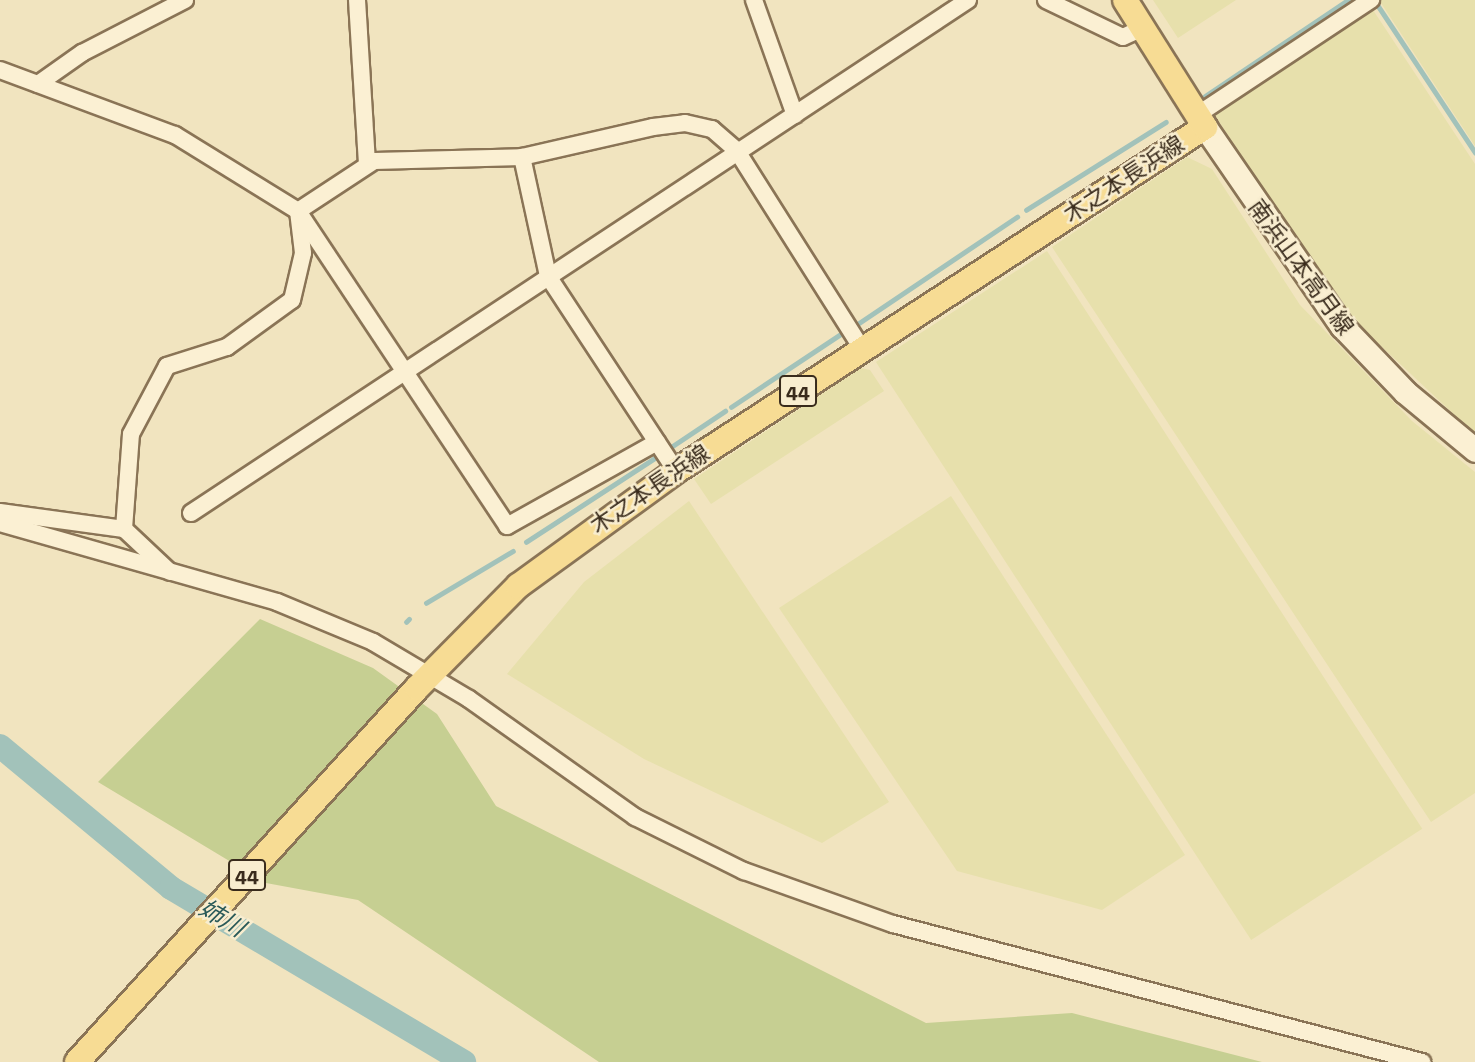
<!DOCTYPE html>
<meta charset="utf-8">
<style>
body{margin:0}
#map{position:relative;width:1475px;height:1062px;overflow:hidden;background:#f1e4bf;font-family:"Zilla Slab","Noto Sans JP",serif}
div>[style]{position:absolute}
.farmland>*{inset:0;background:#e7e0ac;transform-origin:0 0}
.green>*{inset:0;background:#c6cf92}
.stream>*{height:4.5px;margin:-2.25px;padding:0 2.25px;transform-origin:2.25px;border-radius:2.25px;background:#a2c2ba}
.river>*{height:24px;margin:-12px;padding:0 12px;transform-origin:12px;border-radius:12px;background:#a2c2ba}
.roads{filter:drop-shadow(2px 0 #8a7456) drop-shadow(-2px 0 #8a7456) drop-shadow(0 2px #8a7456) drop-shadow(0 -2px #8a7456)}
.minor>*{height:16px;margin:-8px;padding:0 8px;transform-origin:8px;border-radius:8px;background:#fbf0d3}
.secondary>*{height:23px;margin:-11.5px;padding:0 11.5px;transform-origin:11.5px;border-radius:11.5px;background:#fbf0d3}
.primary>*{height:24px;margin:-12px;padding:0 12px;transform-origin:12px;border-radius:12px;background:#f7dc94}
span{translate:-50% -50%;white-space:nowrap;text-align:center;line-height:1.15;-webkit-text-stroke:5px #f8edcf;paint-order:stroke}
.shield-label span{padding:2px 5px;background:#f8edcf;border:2px solid;border-radius:5px;-webkit-text-stroke-width:0}
.shield-label{font-size:21px;color:#392b1c;font-weight:700}
.street-label{font-size:23px;color:#392b1c}
.water-label{font-size:24px;color:#2a5a59;font-style:italic}
</style>
<div id="map">
<div class="farmland">
<div style="clip-path:polygon(1153px 0,1236px 0,1178px 38px)"></div>
<div style="clip-path:polygon(1379px 0,1475px 0,1475px 146px)"></div>
<div style="clip-path:polygon(1371px 7px,1475px 164px,1475px 434px,1336px 304px,1213px 112px)"></div>
<div style="clip-path:polygon(1187px 157px,1212px 169px,1300px 305px,1412px 421px,1475px 472px,1475px 793px,1431px 822px,1052px 247px)"></div>
<div style="left:1047px;top:251px;width:689px;height:204px;rotate:57deg"></div>
<div style="clip-path:polygon(861px 368px,870px 370px,884px 391px,711px 504px,694px 479px)"></div>
<div style="clip-path:polygon(951px 496px,1185px 855px,1102px 910px,957px 871px,779px 608px)"></div>
<div style="clip-path:polygon(689px 501px,889px 802px,822px 843px,644px 759px,507px 674px,584px 582px)"></div>
</div>
<div class="green">
<div style="clip-path:polygon(260px 619px,373px 668px,437px 714px,496px 806px,926px 1023px,1072px 1013px,1262px 1062px,599px 1062px,358px 900px,266px 883px,98px 782px)"></div>
</div>
<div class="stream">
<div style="left:1377px;top:4px;width:178px;rotate:56.5deg"></div>
<div style="left:1205px;top:96px;width:172px;rotate:-33.9deg"></div>
<div style="left:1026px;top:210px;width:165px;rotate:-32.2deg"></div>
<div style="left:856px;top:325px;width:194px;rotate:-33.9deg"></div>
<div style="left:731px;top:407px;width:136px;rotate:-33.6deg"></div>
<div style="left:671px;top:447px;width:65px;rotate:-33.7deg"></div>
<div style="left:526px;top:542px;width:158px;rotate:-33.1deg"></div>
<div style="left:426px;top:603px;width:101px;rotate:-30.9deg"></div>
<div style="left:406px;top:622px;width:4px;rotate:-45deg"></div>
</div>
<div class="river">
<div style="left:0;top:746px;width:222px;rotate:39.7deg"></div>
<div style="left:171px;top:888px;width:341px;rotate:30.7deg"></div>
</div>
<div class="roads">
<div class="minor">
<div style="left:357px;top:0;width:164px;rotate:86.5deg"></div>
<div style="left:754px;top:0;width:122px;rotate:70.4deg"></div>
<div style="left:1046px;top:0;width:85px;rotate:25.7deg"></div>
<div style="left:1123px;top:37px;width:21px;rotate:-25deg"></div>
<div style="left:0;top:70px;width:187px;rotate:20.4deg"></div>
<div style="left:175px;top:135px;width:145px;rotate:31.7deg"></div>
<div style="left:298px;top:211px;width:378px;rotate:56.4deg"></div>
<div style="left:507px;top:526px;width:172px;rotate:-29.2deg"></div>
<div style="left:38px;top:84px;width:54px;rotate:-35.2deg"></div>
<div style="left:82px;top:53px;width:116px;rotate:-27.2deg"></div>
<div style="left:1197px;top:115px;width:209px;rotate:-33.5deg"></div>
<div style="left:676px;top:471px;width:233px;rotate:-123.3deg"></div>
<div style="left:548px;top:276px;width:122px;rotate:-102.3deg"></div>
<div style="left:522px;top:157px;width:134px;rotate:-12.9deg"></div>
<div style="left:653px;top:127px;width:32px;rotate:-7deg"></div>
<div style="left:685px;top:123px;width:28px;rotate:13deg"></div>
<div style="left:712px;top:129px;width:33px;rotate:41deg"></div>
<div style="left:737px;top:151px;width:234px;rotate:57.7deg"></div>
<div style="left:0;top:512px;width:125px;rotate:7.8deg"></div>
<div style="left:191px;top:513px;width:931px;rotate:-33.43deg"></div>
<div style="left:0;top:523px;width:288px;rotate:15.9deg"></div>
<div style="left:277px;top:602px;width:104px;rotate:22.6deg"></div>
<div style="left:373px;top:642px;width:112px;rotate:30.7deg"></div>
<div style="left:469px;top:699px;width:204px;rotate:35.4deg"></div>
<div style="left:635px;top:817px;width:122px;rotate:26.4deg"></div>
<div style="left:744px;top:871px;width:158px;rotate:19.6deg"></div>
<div style="left:893px;top:924px;width:547px;rotate:14.62deg"></div>
<div style="left:170px;top:572px;width:63px;rotate:-136.9deg"></div>
<div style="left:124px;top:529px;width:95px;rotate:-85.8deg"></div>
<div style="left:131px;top:434px;width:77px;rotate:-62.1deg"></div>
<div style="left:167px;top:366px;width:63px;rotate:-17.6deg"></div>
<div style="left:227px;top:347px;width:80px;rotate:-35.9deg"></div>
<div style="left:292px;top:300px;width:48px;rotate:-76.8deg"></div>
<div style="left:303px;top:253px;width:42px;rotate:-96.8deg"></div>
<div style="left:298px;top:211px;width:91px;rotate:-33.3deg"></div>
<div style="left:374px;top:161px;width:148px;rotate:-1.5deg"></div>
</div>
<div class="secondary">
<div style="left:1205px;top:127px;width:242px;rotate:55.5deg"></div>
<div style="left:1342px;top:326px;width:91px;rotate:46.3deg"></div>
<div style="left:1405px;top:392px;width:91px;rotate:39.6deg"></div>
</div>
<div class="primary">
<div style="left:77px;top:1062px;width:505px;rotate:-47.73deg"></div>
<div style="left:417px;top:688px;width:144px;rotate:-45.3deg"></div>
<div style="left:518px;top:586px;width:195px;rotate:-36deg"></div>
<div style="left:676px;top:471px;width:631px;rotate:-33.04deg"></div>
<div style="left:1205px;top:127px;width:150px;rotate:-122.2deg"></div>
</div>
</div>
<div class="shield-label">
<span style="left:798px;top:391px">44</span>
<span style="left:247px;top:875px">44</span>
</div>
<div class="street-label">
<span style="left:1124px;top:179px;rotate:-33deg">木之本長浜線</span>
<span style="left:1301px;top:267px;rotate:54deg">南浜山本高月線</span>
<span style="left:650px;top:489px;rotate:-34deg">木之本長浜線</span>
</div>
<div class="water-label">
<span style="left:222px;top:918px;rotate:31deg">姉川</span>
</div>
</div>
